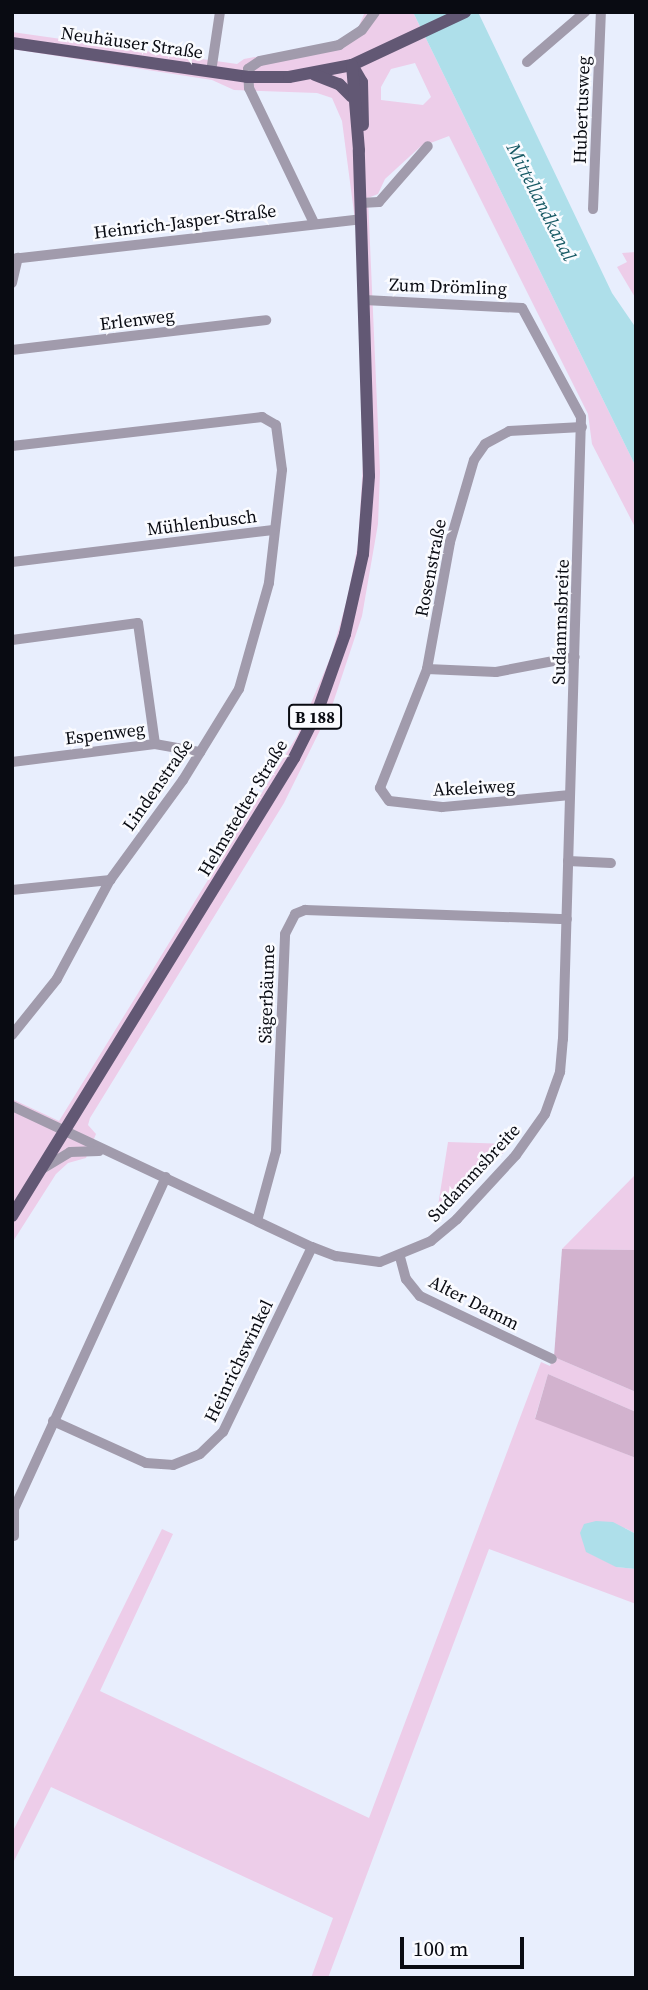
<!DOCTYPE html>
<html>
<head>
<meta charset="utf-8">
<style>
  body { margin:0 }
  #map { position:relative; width:648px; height:1990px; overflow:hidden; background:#e8eefd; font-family:"Source Serif 4",serif }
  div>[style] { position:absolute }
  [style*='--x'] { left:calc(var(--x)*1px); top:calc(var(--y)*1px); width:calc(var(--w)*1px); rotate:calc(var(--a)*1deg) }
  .green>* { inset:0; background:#edcde9 }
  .forest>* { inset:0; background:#d2b2ce }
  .water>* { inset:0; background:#aedfea }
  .minor>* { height:10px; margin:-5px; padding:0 5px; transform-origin:5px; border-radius:5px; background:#a19bac }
  .major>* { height:12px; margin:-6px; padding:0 6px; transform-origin:6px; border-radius:6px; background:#625874 }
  span { translate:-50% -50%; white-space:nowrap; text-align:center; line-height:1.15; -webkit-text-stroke:5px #fafbff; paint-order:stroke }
  .shield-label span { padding:2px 5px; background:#fafbff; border:2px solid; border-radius:5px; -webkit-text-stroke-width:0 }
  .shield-label { font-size:16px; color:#090b12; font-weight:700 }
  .street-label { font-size:18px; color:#090b12 }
  .water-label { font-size:19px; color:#185a65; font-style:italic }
  .frame { position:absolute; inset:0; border:14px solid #090b12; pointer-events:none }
  .scale { position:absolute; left:400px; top:1937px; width:124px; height:32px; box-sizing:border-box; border:4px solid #090b12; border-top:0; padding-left:9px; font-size:21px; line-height:24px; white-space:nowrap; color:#090b12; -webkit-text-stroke:5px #fafbff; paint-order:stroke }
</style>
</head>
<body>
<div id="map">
  <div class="green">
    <i style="clip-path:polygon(evenodd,365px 12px,413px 12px,636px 467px,636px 529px,592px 444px,588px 414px,449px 136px,420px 147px,385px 179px,378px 194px,368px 198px,380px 472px,378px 524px,362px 616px,332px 706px,284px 803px,90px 1118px,88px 1125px,96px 1134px,86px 1158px,68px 1163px,56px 1174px,12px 1243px,12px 1099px,59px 1121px,297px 736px,331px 656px,347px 600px,358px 544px,363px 462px,356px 228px,342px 121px,332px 98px,317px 93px,234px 90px,212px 80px,12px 49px,12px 32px,237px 64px,244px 59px,335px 42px,358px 28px,365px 12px,415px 63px,431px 97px,423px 105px,381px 100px,381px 87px,391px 69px,415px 63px)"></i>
    <i style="clip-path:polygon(636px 252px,636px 299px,617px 267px,627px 262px,622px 253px)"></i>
    <i style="clip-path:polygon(448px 1142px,512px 1144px,435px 1225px)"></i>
    <i style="clip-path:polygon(636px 1174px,636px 1250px,562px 1249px)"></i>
    <i style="clip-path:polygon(554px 1357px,636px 1392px,636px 1412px,548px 1374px,535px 1418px,636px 1458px,636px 1534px,625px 1528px,616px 1567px,636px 1569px,636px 1604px,489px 1549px,328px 1978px,311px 1978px,333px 1918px,51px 1787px,12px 1865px,12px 1833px,162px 1529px,173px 1534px,100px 1691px,369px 1818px,541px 1362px,550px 1366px)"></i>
  </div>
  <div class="forest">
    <i style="clip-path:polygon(562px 1249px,636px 1250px,636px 1392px,554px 1357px)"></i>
    <i style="clip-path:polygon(548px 1374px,636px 1412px,636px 1458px,535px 1419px)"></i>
  </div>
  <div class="water">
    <i style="clip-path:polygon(413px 12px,478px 12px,612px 293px,636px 328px,636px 467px)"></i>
    <i style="clip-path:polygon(596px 1521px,613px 1522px,636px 1534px,636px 1569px,616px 1567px,586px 1552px,580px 1533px,584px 1524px)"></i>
  </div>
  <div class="minor">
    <i style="--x:527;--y:62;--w:77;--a:-40.8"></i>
    <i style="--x:211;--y:72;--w:61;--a:-81.5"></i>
    <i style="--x:361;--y:203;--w:18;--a:-3"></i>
    <i style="--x:379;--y:202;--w:74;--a:-48.8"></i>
    <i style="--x:593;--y:209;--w:197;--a:-87.7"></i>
    <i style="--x:314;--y:223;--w:150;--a:-115.7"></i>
    <i style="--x:249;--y:88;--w:19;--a:-93"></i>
    <i style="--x:248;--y:69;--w:14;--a:-34"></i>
    <i style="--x:260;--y:61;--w:81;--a:-11.4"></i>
    <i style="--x:339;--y:45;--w:27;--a:-33"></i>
    <i style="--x:362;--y:30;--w:22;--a:-54"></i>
    <i style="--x:12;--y:259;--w:351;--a:-6.5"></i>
    <i style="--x:12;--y:283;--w:26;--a:-77"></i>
    <i style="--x:12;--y:350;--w:256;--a:-6.7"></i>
    <i style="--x:12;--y:446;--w:252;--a:-6.6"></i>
    <i style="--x:262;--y:417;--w:16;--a:30"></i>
    <i style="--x:276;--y:425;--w:45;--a:82.4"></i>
    <i style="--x:282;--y:470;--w:114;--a:96.6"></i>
    <i style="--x:269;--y:583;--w:110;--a:105.8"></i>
    <i style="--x:239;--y:689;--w:107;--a:121.6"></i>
    <i style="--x:183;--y:780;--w:124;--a:126.1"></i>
    <i style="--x:110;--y:880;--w:112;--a:118.2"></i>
    <i style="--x:57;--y:979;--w:72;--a:128.8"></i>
    <i style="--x:12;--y:562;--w:263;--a:-7"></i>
    <i style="--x:12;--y:640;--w:127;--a:-7.7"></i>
    <i style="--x:138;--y:623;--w:122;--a:82"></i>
    <i style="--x:427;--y:669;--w:69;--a:2.5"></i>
    <i style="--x:496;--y:672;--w:80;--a:-10.8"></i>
    <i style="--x:12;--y:762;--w:144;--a:-7.2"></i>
    <i style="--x:155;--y:744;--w:46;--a:10.1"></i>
    <i style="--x:570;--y:795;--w:129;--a:174.6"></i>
    <i style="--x:442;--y:807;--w:53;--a:-173.5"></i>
    <i style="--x:389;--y:801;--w:16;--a:-125"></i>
    <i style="--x:380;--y:788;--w:128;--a:-68.4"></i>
    <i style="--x:427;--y:669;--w:129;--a:-79.7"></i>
    <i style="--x:450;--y:542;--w:85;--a:-73.7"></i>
    <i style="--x:474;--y:460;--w:19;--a:-55"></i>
    <i style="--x:485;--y:444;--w:27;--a:-28"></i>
    <i style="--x:509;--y:431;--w:73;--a:-3.1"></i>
    <i style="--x:568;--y:861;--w:43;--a:2.7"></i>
    <i style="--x:12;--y:890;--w:99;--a:-5.8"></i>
    <i style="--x:12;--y:1106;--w:331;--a:25.2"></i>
    <i style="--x:312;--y:1247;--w:26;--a:21"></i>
    <i style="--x:336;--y:1256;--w:44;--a:7.8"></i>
    <i style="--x:380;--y:1262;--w:55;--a:-22.4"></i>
    <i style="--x:431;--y:1241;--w:34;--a:-40"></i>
    <i style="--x:457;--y:1219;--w:87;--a:-47.3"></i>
    <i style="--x:516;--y:1155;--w:50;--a:-54.7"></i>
    <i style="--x:545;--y:1114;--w:45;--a:-70.3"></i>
    <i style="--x:560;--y:1072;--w:33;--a:-85"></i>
    <i style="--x:563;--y:1039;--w:622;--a:-88.34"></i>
    <i style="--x:581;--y:417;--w:124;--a:-118.4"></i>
    <i style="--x:522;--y:308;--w:158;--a:-177.1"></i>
    <i style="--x:42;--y:1169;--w:33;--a:-31"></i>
    <i style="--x:70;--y:1152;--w:29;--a:-2"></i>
    <i style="--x:257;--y:1221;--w:73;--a:-74.8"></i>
    <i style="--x:276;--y:1151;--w:217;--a:-87.6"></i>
    <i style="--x:285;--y:934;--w:22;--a:-63"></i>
    <i style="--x:295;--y:914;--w:11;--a:-22"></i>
    <i style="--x:305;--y:910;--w:262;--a:2"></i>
    <i style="--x:400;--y:1257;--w:23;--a:75"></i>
    <i style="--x:406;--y:1279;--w:22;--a:51"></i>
    <i style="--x:420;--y:1296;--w:146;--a:25.5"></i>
    <i style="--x:53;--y:1421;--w:102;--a:24.3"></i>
    <i style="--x:146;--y:1463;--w:27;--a:4"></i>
    <i style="--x:173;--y:1465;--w:29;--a:-22"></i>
    <i style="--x:200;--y:1454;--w:32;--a:-44"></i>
    <i style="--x:223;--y:1432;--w:205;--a:-64.3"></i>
    <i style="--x:14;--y:1536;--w:27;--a:-90"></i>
    <i style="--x:14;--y:1509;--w:365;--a:-65.4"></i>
  </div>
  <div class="major">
    <i style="--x:12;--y:43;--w:237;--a:8.2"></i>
    <i style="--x:247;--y:77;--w:42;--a:0"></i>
    <i style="--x:289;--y:77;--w:64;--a:-10.8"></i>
    <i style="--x:352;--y:65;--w:125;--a:-25.1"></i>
    <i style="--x:352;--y:65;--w:20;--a:60"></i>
    <i style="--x:362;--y:82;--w:43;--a:88.7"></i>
    <i style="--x:315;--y:75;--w:26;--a:21"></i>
    <i style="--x:339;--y:84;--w:18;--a:45"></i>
    <i style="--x:12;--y:1216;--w:538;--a:-58.38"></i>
    <i style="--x:294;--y:758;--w:54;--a:-63.4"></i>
    <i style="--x:318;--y:710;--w:81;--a:-70.4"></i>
    <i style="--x:345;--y:634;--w:82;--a:-77.3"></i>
    <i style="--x:363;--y:554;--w:78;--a:-85.6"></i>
    <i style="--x:369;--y:476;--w:326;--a:-91.8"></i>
    <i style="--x:359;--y:150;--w:85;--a:-94.7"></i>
  </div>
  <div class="shield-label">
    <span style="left:315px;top:717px">B 188</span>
  </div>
  <div class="street-label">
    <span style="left:132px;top:43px;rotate:8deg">Neuhäuser Straße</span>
    <span style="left:582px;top:110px;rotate:-88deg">Hubertusweg</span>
    <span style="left:185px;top:222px;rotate:-7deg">Heinrich-Jasper-Straße</span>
    <span style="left:448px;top:287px;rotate:2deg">Zum Drömling</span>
    <span style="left:137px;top:320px;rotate:-7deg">Erlenweg</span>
    <span style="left:202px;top:523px;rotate:-7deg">Mühlenbusch</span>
    <span style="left:431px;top:568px;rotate:-79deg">Rosenstraße</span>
    <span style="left:561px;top:622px;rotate:-88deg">Sudammsbreite</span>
    <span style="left:105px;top:734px;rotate:-7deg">Espenweg</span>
    <span style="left:158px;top:785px;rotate:-55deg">Lindenstraße</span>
    <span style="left:474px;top:788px;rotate:-3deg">Akeleiweg</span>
    <span style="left:243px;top:808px;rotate:-59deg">Helmstedter Straße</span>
    <span style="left:267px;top:994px;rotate:-88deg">Sägerbäume</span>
    <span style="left:474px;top:1173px;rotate:-47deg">Sudammsbreite</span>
    <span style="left:474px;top:1303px;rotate:27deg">Alter Damm</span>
    <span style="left:239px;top:1361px;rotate:-64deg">Heinrichswinkel</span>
  </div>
  <div class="water-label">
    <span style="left:541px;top:202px;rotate:63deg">Mittellandkanal</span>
  </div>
  <div class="frame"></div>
  <div class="scale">100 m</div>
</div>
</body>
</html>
